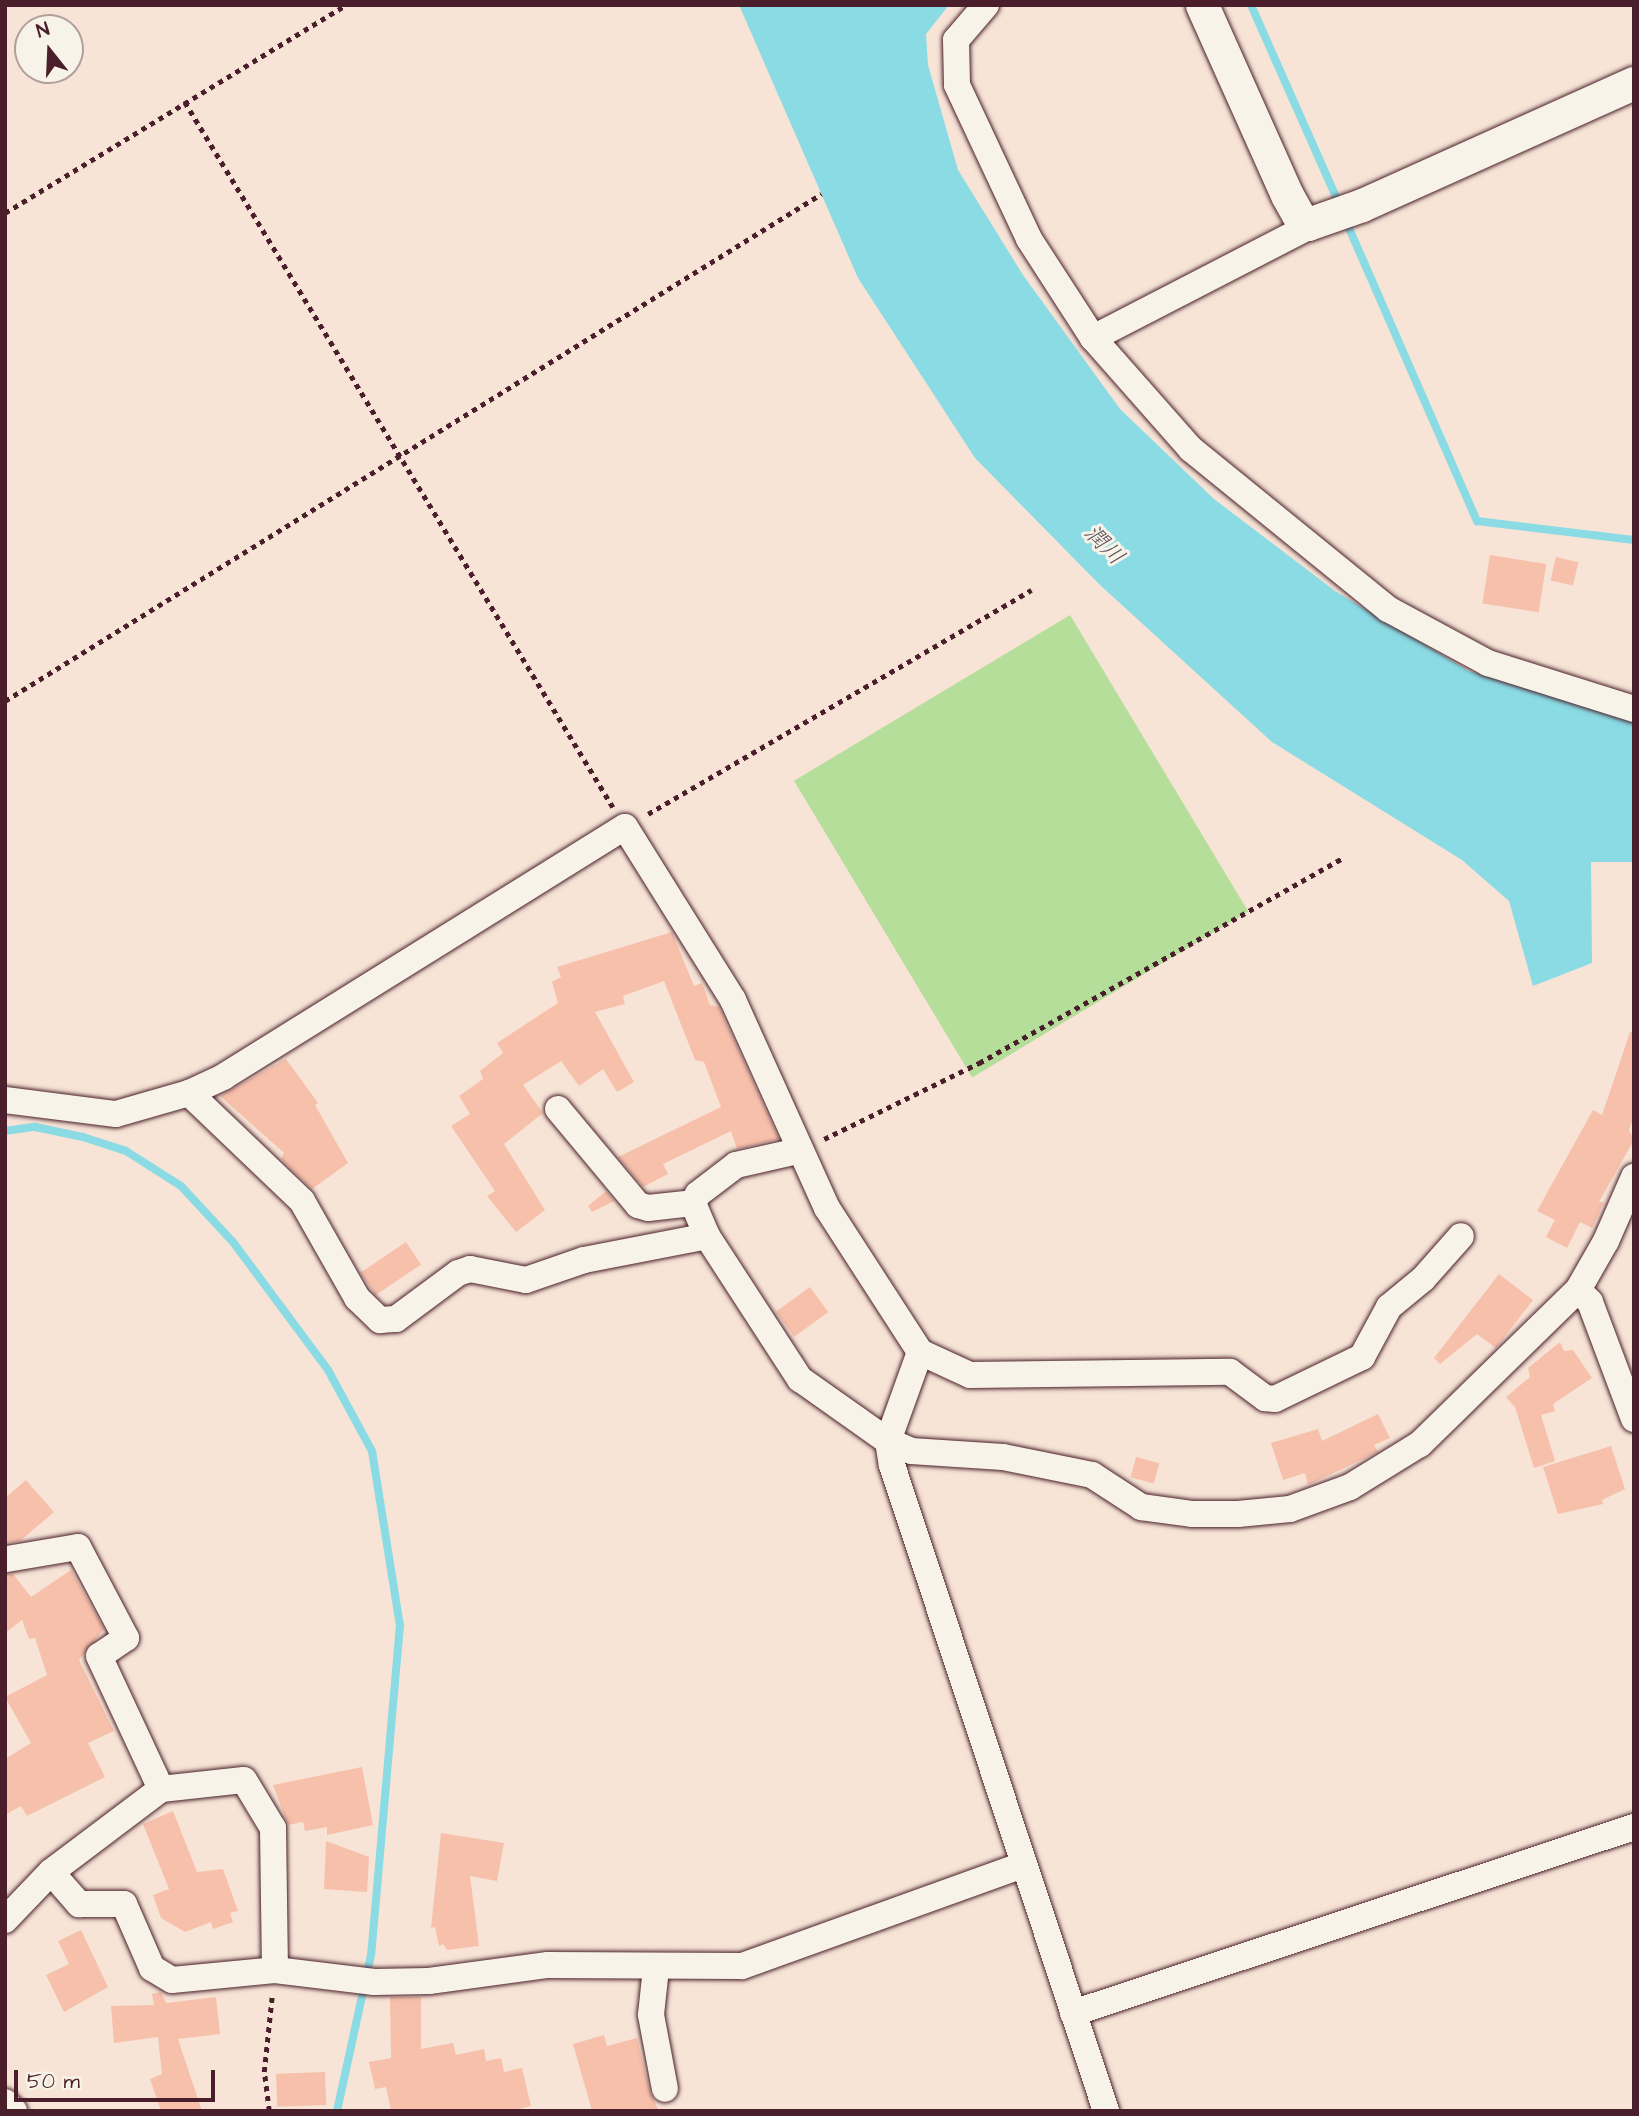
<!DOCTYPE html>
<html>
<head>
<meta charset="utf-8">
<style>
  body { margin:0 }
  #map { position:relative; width:1639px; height:2116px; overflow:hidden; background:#f7e4d6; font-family:"Architects Daughter","Klee One",sans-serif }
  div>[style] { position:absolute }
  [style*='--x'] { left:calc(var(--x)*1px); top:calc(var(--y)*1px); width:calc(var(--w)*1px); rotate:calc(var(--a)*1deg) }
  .green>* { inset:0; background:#b4de9a; transform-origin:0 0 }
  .water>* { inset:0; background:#8adbe4 }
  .stream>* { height:8px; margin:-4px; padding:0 4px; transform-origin:4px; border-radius:4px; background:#8adbe4 }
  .building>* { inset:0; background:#f7c0ab; transform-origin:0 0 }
  .path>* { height:4.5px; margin-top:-2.25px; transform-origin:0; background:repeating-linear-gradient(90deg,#4a1f2b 0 5px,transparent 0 10px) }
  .roads { filter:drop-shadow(0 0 2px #4a1f2b) drop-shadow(0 0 2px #4a1f2b) }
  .minor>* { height:26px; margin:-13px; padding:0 13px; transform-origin:13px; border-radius:13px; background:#f7f3e8 }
  .tertiary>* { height:33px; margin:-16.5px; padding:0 16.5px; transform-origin:16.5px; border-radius:16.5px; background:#f7f3e8 }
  span { translate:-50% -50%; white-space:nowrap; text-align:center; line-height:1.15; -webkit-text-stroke:6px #f7f3e8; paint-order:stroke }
  .water-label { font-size:23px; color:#5a4e59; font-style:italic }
  .frame { position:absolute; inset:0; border:7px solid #4a1f2b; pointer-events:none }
  .north { position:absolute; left:14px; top:14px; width:70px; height:70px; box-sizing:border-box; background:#f7f3e8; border:2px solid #b29e9c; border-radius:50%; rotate:342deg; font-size:19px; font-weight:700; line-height:28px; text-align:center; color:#4a1f2b }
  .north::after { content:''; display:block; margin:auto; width:24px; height:32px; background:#4a1f2b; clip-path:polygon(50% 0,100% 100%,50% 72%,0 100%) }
  .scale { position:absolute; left:14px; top:2070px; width:201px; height:32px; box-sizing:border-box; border:4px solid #4a1f2b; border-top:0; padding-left:9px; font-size:21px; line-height:24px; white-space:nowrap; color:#4a1f2b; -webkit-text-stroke:5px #f7f3e8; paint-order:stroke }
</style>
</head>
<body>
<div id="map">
  <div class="green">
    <i style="left:1070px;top:615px;width:346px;height:322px;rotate:59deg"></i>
  </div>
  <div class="water">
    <i style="clip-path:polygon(739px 5px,949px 5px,926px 34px,928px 65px,958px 170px,1023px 275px,1120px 409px,1214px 499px,1335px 591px,1469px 671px,1634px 719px,1634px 862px,1591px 862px,1592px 963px,1533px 986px,1509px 901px,1462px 860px,1272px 742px,1100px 585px,975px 458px,858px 278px)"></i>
  </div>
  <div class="stream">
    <i style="--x:1251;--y:5;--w:218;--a:66.1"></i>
    <i style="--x:1345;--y:219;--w:330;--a:66.4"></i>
    <i style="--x:1477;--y:521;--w:158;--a:6.9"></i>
    <i style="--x:5;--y:1131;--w:30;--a:-8"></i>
    <i style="--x:35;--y:1127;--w:49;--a:11.8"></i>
    <i style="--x:83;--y:1137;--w:45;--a:18"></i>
    <i style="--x:126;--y:1151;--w:65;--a:32.5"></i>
    <i style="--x:181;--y:1186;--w:76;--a:47.1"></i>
    <i style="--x:233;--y:1242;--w:159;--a:53.4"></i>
    <i style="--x:328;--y:1370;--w:92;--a:61.5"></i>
    <i style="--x:372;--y:1451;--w:176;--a:80.9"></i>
    <i style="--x:400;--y:1625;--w:331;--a:95"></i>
    <i style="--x:371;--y:1955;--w:160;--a:102.3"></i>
  </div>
  <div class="building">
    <i style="left:1490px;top:555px;width:57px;height:49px;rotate:9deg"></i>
    <i style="left:1556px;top:557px;width:23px;height:24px;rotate:13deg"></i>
    <i style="clip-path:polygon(672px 932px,694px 986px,702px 983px,710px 1005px,719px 1007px,779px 1139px,737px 1149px,731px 1131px,663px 1164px,668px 1174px,643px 1187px,618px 1157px,721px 1107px,704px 1062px,695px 1060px,664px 981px,623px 996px,625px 1004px,595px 1012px,634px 1082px,617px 1092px,603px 1069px,579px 1086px,561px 1061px,523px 1085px,543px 1113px,504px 1144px,545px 1210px,516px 1232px,487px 1196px,495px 1191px,451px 1126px,470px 1114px,459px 1096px,483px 1079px,480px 1071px,503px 1053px,497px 1043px,558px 1003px,552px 982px,561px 977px,557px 967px)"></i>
    <i style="clip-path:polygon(1630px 1032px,1634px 1032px,1634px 1116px,1629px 1130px,1634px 1140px,1599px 1202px,1604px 1202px,1592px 1228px,1580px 1222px,1567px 1248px,1546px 1237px,1555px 1220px,1537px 1211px,1593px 1110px,1602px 1115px)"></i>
    <i style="clip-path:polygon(286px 1059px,318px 1103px,315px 1105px,348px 1163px,312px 1189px,281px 1159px,284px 1153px,220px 1096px)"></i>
    <i style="clip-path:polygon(606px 1191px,614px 1201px,592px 1212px,588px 1206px)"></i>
    <i style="left:406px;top:1242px;width:27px;height:55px;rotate:56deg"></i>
    <i style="clip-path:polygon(1499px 1274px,1533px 1300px,1496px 1348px,1477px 1334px,1440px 1364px,1434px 1358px)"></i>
    <i style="left:810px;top:1287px;width:31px;height:42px;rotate:54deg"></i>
    <i style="clip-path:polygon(1560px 1342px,1564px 1351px,1573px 1350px,1592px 1378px,1553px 1404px,1555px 1411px,1541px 1415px,1555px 1461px,1534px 1468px,1515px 1407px,1506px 1397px,1530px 1377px,1528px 1368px)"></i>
    <i style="clip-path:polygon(1378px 1414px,1390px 1438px,1374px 1445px,1378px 1452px,1308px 1485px,1305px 1473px,1283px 1480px,1271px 1443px,1318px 1429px,1322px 1441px)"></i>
    <i style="clip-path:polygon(1611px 1446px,1625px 1489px,1602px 1500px,1603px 1504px,1558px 1514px,1543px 1467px)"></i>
    <i style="left:1136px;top:1457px;width:24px;height:21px;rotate:15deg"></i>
    <i style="clip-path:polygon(26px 1480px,54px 1512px,20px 1541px,5px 1543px,5px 1498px)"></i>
    <i style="clip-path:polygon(71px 1570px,104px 1629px,79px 1660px,114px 1731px,88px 1743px,105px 1777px,27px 1816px,21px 1806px,5px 1815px,5px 1759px,31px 1743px,5px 1697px,47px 1675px,35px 1638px,29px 1639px,22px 1620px,5px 1633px,5px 1574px,13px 1574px,31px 1597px)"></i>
    <i style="clip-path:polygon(362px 1767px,373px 1825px,327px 1835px,327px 1827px,305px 1831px,303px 1822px,288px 1825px,273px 1785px)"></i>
    <i style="clip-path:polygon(173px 1811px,197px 1872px,223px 1869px,238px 1911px,230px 1913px,233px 1922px,213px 1929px,211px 1922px,185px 1932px,161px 1918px,153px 1895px,169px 1889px,143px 1824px)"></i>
    <i style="clip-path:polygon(441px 1833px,504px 1843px,497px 1881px,470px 1876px,479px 1946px,447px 1950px,443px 1944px,439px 1946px,435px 1927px,431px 1928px)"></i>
    <i style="clip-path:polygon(326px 1841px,369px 1857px,367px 1892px,324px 1889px)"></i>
    <i style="clip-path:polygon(81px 1930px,108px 1987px,64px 2012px,46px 1975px,69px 1964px,58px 1941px)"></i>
    <i style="clip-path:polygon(161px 1992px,166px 2003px,216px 1997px,220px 2034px,178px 2039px,202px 2111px,161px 2111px,150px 2079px,162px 2074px,158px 2037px,114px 2043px,111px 2006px,154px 2005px,152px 1994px)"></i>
    <i style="clip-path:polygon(390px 1997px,421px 1997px,421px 2049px,453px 2043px,456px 2055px,484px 2049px,486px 2061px,501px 2058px,504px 2072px,522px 2068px,531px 2106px,510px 2111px,391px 2111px,386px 2087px,375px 2089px,369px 2062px,391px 2058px)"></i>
    <i style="clip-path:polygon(604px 2035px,607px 2046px,637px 2038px,650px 2092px,659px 2111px,592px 2111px,573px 2044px)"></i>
    <i style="left:325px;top:2072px;width:33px;height:49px;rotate:88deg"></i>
  </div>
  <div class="path">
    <i style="--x:185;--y:102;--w:825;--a:58.74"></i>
    <i style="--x:5;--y:213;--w:399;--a:-31.4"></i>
    <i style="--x:5;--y:701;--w:961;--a:-31.85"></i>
    <i style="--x:648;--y:814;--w:444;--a:-30.3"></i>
    <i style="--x:824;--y:1139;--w:173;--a:-26.1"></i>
    <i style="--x:979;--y:1063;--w:419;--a:-29.4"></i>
    <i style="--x:269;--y:2111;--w:39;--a:-97"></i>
    <i style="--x:264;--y:2072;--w:76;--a:-84"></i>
  </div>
  <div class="roads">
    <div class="minor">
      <i style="--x:986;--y:5;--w:46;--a:130.6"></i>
      <i style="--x:956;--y:40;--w:45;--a:88.7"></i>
      <i style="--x:957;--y:85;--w:170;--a:64.9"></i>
      <i style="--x:1029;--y:239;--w:118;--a:57.1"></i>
      <i style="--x:1093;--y:338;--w:258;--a:-27.3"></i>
      <i style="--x:1093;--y:338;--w:148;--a:48.6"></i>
      <i style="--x:1191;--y:449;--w:254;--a:39.1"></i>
      <i style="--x:1388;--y:609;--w:114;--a:28.4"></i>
      <i style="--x:1488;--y:663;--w:153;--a:17.5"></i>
      <i style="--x:189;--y:1093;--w:156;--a:43.7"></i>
      <i style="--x:302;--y:1201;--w:112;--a:60.4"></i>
      <i style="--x:357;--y:1298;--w:32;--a:44"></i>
      <i style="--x:380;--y:1320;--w:16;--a:-4"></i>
      <i style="--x:396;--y:1319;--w:77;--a:-36.6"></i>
      <i style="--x:458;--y:1273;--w:13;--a:-18"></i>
      <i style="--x:470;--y:1269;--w:57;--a:11.1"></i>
      <i style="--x:526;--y:1280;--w:61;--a:-19"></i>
      <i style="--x:584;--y:1260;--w:125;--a:-11"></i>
      <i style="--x:5;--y:1100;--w:112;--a:7.2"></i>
      <i style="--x:116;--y:1114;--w:76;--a:-16"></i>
      <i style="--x:189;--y:1093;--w:38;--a:-25"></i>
      <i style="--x:223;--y:1077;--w:473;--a:-31.9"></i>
      <i style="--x:625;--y:827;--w:204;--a:58"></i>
      <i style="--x:733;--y:1000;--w:228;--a:65.7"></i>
      <i style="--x:827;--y:1208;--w:171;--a:57.1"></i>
      <i style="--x:920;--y:1352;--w:95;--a:109.8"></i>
      <i style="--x:888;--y:1441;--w:24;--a:81"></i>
      <i style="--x:892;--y:1465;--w:681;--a:71.67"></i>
      <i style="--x:558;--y:1109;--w:125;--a:50.2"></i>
      <i style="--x:638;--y:1205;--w:10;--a:17"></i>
      <i style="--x:648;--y:1208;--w:45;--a:-6.3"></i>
      <i style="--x:693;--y:1203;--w:10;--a:-61"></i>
      <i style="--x:698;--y:1194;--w:48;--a:-37.3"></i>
      <i style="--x:736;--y:1165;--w:64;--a:-12.7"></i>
      <i style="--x:693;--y:1203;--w:36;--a:67"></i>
      <i style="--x:707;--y:1236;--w:171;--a:57"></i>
      <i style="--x:800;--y:1379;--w:108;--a:35.2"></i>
      <i style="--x:888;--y:1441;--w:25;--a:23"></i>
      <i style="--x:911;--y:1451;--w:92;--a:3.7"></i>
      <i style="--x:1003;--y:1457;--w:91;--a:11.4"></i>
      <i style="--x:1092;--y:1475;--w:59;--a:33.1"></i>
      <i style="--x:1141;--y:1507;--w:51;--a:7.8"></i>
      <i style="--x:1192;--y:1514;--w:46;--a:0"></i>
      <i style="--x:1238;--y:1514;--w:52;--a:-5.5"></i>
      <i style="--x:1290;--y:1509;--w:64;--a:-20.1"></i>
      <i style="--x:1350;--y:1487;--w:82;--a:-31.6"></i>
      <i style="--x:1420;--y:1444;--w:221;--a:-44.3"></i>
      <i style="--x:1578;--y:1290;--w:56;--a:-60.3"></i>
      <i style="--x:1606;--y:1241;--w:70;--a:-66.4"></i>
      <i style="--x:1578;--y:1290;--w:17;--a:45"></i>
      <i style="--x:1590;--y:1302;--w:125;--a:69.4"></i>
      <i style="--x:920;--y:1352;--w:55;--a:24.7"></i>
      <i style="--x:970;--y:1375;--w:260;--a:-0.7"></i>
      <i style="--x:1230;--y:1372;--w:44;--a:36.6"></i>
      <i style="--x:1265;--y:1398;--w:10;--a:6"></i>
      <i style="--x:1275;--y:1399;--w:97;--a:-25.8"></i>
      <i style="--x:1362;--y:1357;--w:57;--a:-61.6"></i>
      <i style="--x:1389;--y:1307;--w:44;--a:-39.5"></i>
      <i style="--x:1423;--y:1279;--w:57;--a:-48.5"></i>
      <i style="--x:7;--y:1559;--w:72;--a:-9.6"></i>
      <i style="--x:78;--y:1547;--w:103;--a:62.2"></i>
      <i style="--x:126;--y:1638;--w:32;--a:146"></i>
      <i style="--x:99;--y:1656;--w:147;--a:65"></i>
      <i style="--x:51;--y:1872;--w:43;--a:48.8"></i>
      <i style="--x:79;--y:1904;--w:45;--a:0"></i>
      <i style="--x:124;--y:1904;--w:70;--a:66.4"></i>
      <i style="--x:152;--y:1968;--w:23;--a:31"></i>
      <i style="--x:172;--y:1980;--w:103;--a:-5.5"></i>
      <i style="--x:275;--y:1970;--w:100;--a:6.9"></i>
      <i style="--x:374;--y:1982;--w:55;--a:-1"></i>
      <i style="--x:429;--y:1981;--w:120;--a:-7.7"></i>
      <i style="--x:548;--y:1965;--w:194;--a:0.3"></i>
      <i style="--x:742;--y:1966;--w:298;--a:-19.8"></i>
      <i style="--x:5;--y:1920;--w:66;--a:-46.2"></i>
      <i style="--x:51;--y:1872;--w:138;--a:-37"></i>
      <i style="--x:161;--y:1789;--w:83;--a:-6.2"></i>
      <i style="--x:244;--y:1780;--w:56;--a:58.9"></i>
      <i style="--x:273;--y:1828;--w:142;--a:89.2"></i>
      <i style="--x:656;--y:1968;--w:47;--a:96.1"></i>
      <i style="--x:651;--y:2015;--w:75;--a:79.3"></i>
      <i style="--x:1073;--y:2013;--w:591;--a:-18.34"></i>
      <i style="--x:5;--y:2102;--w:13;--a:45"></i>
    </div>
    <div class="tertiary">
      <i style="--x:1202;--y:5;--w:208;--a:65.9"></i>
      <i style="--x:1287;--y:195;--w:29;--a:61"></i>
      <i style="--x:1301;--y:220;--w:8;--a:30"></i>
      <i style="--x:1308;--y:224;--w:57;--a:-19.4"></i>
      <i style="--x:1362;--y:205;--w:298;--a:-24.2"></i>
    </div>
  </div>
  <div class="water-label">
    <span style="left:1104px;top:545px;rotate:45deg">潤川</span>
  </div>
  <div class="frame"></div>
  <div class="north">N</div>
  <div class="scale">50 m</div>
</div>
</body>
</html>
